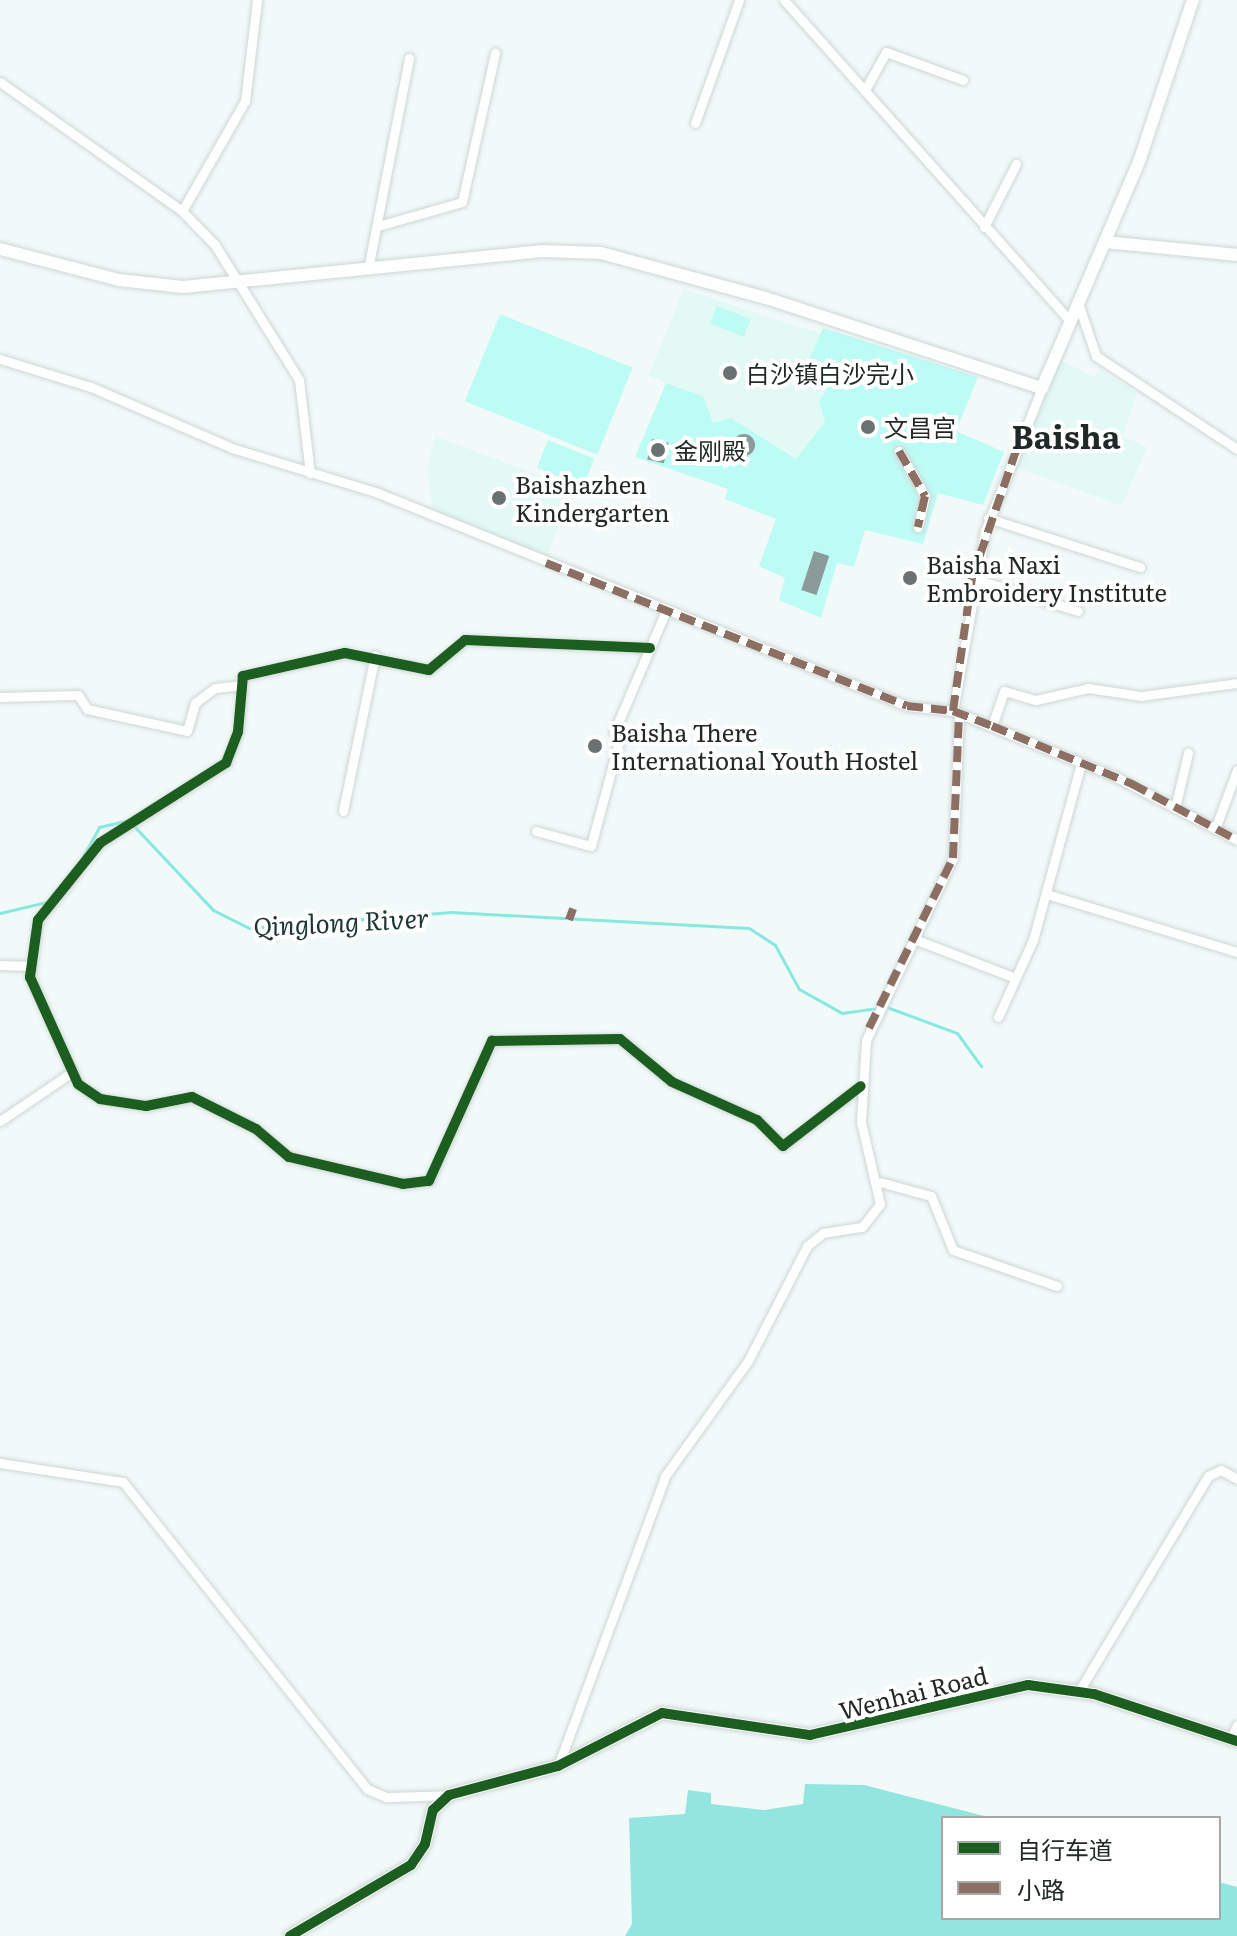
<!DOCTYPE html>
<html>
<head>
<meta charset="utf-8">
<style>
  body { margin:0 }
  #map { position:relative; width:1237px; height:1936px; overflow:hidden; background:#f2faf9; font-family:Literata,"Noto Sans SC",serif }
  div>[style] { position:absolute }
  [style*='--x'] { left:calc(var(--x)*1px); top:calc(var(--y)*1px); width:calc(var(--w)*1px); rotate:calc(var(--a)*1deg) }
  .built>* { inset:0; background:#e2f9f6 }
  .green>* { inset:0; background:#bdfbf5; transform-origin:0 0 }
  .forest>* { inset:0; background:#93e5df }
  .stream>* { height:3px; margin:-1.5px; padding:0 1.5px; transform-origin:1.5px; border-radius:1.5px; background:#86e9e0 }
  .building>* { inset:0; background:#8a9b9a; transform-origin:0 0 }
  .round { border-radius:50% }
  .roads { filter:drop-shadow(0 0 2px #ced6d5) drop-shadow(0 0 2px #ced6d5) }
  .street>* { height:9px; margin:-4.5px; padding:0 4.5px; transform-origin:4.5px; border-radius:4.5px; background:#fdfefe }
  .secondary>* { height:12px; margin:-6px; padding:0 6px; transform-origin:6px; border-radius:6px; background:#fdfefe }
  .quiet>* { height:8px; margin-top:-4px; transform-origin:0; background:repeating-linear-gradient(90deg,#8d6e63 0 16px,transparent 0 24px) }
  .cycleway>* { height:10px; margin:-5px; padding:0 5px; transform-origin:5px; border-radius:5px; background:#1b5e20 }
  .dots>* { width:22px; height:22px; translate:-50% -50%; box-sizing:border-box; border:4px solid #fff; border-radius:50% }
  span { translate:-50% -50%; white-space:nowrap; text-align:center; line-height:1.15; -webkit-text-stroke:8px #fff; paint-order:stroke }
  .poi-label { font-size:24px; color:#202928 }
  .left { translate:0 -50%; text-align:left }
  .street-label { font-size:24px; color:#202928 }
  .water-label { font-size:26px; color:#1e3633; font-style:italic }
  .district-label { font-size:32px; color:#202928; font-weight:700 }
  .legend { position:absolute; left:941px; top:1816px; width:280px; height:104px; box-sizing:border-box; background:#fff; border:2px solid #a6a9a9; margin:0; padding:10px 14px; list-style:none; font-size:24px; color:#202928 }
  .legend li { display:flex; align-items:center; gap:16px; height:40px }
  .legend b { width:40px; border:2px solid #a6a9a9 }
</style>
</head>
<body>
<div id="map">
  <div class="built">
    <i style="clip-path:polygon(684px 289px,821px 334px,805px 370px,832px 382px,825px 422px,796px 460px,731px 418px,713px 423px,703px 396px,648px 376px)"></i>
    <i style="clip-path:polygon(1060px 360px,1095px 377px,1100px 369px,1137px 393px,1123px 436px,1147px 447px,1122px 506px,1015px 467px)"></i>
    <i style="clip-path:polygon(435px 436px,574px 489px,545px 560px,433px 513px,427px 470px)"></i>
  </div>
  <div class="green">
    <i style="left:717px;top:306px;width:36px;height:19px;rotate:21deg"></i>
    <i style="left:500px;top:314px;width:143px;height:94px;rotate:22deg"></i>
    <i style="clip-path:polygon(823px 328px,978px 377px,956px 431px,1004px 452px,983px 505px,938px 493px,923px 544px,865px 530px,854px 567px,837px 563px,821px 618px,779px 600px,785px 578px,759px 566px,776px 519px,725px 499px,728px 489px,635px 457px,666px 383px,703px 396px,713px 423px,731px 418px,796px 459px,825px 422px,819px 402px,831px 382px,805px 370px)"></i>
    <i style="left:548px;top:440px;width:50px;height:30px;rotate:22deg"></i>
  </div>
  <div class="forest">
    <i style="clip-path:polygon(805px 1784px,864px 1785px,992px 1818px,943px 1818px,943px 1918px,1219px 1918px,1219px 1882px,1237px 1887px,1237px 1936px,625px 1936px,632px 1924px,629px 1818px,685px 1814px,688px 1790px,711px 1793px,711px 1804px,764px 1810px,803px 1804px)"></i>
  </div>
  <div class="stream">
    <i style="--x:133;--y:825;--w:117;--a:46.7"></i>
    <i style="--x:213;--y:910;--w:40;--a:26.6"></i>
    <i style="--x:249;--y:928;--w:203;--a:-4.5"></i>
    <i style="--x:451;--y:912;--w:298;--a:3.1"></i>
    <i style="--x:749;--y:928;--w:31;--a:33"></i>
    <i style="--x:775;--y:945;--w:50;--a:61.4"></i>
    <i style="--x:799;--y:989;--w:49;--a:29.2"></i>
    <i style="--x:842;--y:1013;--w:35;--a:-8"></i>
    <i style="--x:81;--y:860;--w:38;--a:-61"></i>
    <i style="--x:99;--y:827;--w:28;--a:-13"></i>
    <i style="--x:0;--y:913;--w:47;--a:-13.4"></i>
    <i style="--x:884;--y:1006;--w:78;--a:20.3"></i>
    <i style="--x:957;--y:1033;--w:41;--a:54"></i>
  </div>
  <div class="building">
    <i class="round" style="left:733px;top:434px;width:22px;height:22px"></i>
    <i style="left:652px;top:439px;width:17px;height:21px;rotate:13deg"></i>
    <i style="left:814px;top:551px;width:16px;height:41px;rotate:18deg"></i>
  </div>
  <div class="roads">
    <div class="street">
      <i style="--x:784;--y:0;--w:429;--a:48.3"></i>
      <i style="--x:0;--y:82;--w:223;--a:35.3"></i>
      <i style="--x:182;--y:211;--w:47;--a:45.9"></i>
      <i style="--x:215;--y:245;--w:159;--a:58.1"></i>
      <i style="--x:299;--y:380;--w:94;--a:83.3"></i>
      <i style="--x:865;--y:90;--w:43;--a:-61.1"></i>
      <i style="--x:886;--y:52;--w:82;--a:20"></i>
      <i style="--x:695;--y:123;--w:131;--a:-70.3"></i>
      <i style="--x:182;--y:211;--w:127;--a:-60.2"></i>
      <i style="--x:245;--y:101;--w:102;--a:-83.2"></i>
      <i style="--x:378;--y:226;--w:87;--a:-15.9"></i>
      <i style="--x:462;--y:202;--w:153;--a:-77.5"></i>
      <i style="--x:984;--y:227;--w:71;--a:-63.1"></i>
      <i style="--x:368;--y:269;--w:215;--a:-79"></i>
      <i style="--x:1078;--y:303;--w:56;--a:71.2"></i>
      <i style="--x:1096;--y:356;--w:169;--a:33.4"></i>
      <i style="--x:0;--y:359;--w:95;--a:17.1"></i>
      <i style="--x:91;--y:387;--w:154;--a:23.4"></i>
      <i style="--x:232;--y:448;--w:153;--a:17.1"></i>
      <i style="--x:378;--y:493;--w:570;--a:21.93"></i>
      <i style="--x:907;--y:706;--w:46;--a:6.2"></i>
      <i style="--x:953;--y:711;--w:176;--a:22"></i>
      <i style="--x:1116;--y:777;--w:136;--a:27.5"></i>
      <i style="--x:899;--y:451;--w:52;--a:60"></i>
      <i style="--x:925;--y:496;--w:32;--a:103"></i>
      <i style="--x:988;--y:518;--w:160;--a:17.9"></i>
      <i style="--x:972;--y:578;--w:111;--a:17.3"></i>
      <i style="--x:650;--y:648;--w:185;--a:-177.5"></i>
      <i style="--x:465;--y:640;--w:47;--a:140.2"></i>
      <i style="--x:429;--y:670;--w:86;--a:-168.6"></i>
      <i style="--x:345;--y:653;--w:105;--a:167.3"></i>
      <i style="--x:243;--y:676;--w:56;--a:95.1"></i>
      <i style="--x:238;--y:732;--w:33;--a:111"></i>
      <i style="--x:226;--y:763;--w:149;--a:147.6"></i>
      <i style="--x:100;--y:843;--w:99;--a:128.8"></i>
      <i style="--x:38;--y:920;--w:58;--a:98"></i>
      <i style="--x:30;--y:977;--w:117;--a:65.8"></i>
      <i style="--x:78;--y:1084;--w:27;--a:34"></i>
      <i style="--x:100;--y:1099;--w:47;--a:8.7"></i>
      <i style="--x:146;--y:1106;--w:47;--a:-11.1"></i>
      <i style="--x:192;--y:1097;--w:72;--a:26.6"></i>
      <i style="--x:256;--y:1129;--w:43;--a:40.3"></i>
      <i style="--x:289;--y:1157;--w:117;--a:13.3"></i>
      <i style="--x:403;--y:1184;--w:26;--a:-7"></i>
      <i style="--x:429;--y:1181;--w:154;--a:-65.8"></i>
      <i style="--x:492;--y:1041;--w:128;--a:-0.9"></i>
      <i style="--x:620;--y:1039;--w:67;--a:39.6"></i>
      <i style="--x:672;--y:1082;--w:93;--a:24.1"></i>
      <i style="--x:757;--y:1120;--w:37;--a:45"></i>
      <i style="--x:783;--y:1146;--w:98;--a:-37.6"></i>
      <i style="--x:0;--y:697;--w:78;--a:-1.5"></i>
      <i style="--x:78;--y:695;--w:17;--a:57"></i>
      <i style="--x:87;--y:709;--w:102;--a:12.4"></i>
      <i style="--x:187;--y:731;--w:29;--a:-74"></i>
      <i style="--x:195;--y:703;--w:25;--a:-37"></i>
      <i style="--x:215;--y:688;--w:27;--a:-6"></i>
      <i style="--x:953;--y:711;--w:183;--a:-79.9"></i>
      <i style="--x:985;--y:531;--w:154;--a:-68.3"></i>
      <i style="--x:992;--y:726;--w:37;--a:-71"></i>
      <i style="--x:1004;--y:691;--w:33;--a:16"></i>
      <i style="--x:1036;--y:700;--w:53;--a:-13"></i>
      <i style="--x:1088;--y:688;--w:54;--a:8.6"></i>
      <i style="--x:1141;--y:696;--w:97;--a:-7.7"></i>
      <i style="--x:1175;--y:808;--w:57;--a:-76.7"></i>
      <i style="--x:343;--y:811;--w:159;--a:-78.4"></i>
      <i style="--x:1215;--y:829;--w:63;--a:-69.6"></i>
      <i style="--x:536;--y:831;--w:57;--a:15.3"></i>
      <i style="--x:591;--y:846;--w:116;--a:-75"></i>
      <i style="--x:621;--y:734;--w:7;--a:-164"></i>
      <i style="--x:614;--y:732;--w:129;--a:-66.8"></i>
      <i style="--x:1047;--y:894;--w:199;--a:17"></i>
      <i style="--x:914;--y:939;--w:106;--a:21"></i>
      <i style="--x:0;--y:965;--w:30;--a:2"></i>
      <i style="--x:998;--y:1017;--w:85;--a:-65.6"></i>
      <i style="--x:1033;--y:940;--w:183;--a:-74.8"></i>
      <i style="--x:0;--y:1121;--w:87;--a:-34.2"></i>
      <i style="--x:880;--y:1182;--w:53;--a:15.4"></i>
      <i style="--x:931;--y:1196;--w:58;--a:67.8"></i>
      <i style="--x:953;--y:1250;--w:110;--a:19.1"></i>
      <i style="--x:0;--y:1463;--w:124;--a:8.8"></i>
      <i style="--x:123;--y:1482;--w:392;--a:51.5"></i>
      <i style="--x:367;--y:1789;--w:21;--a:23"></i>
      <i style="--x:386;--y:1797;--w:63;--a:-1.8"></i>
      <i style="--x:1079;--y:1691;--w:251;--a:-59"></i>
      <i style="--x:1208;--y:1476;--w:14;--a:-25"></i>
      <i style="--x:1221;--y:1470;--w:18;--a:29"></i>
      <i style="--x:1231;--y:1739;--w:15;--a:-67"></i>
      <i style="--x:558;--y:1766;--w:309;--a:-69.7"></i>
      <i style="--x:665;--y:1476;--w:142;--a:-54.2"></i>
      <i style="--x:748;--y:1361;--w:129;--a:-62.8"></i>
      <i style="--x:807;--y:1246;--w:21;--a:-39"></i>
      <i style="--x:823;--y:1233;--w:39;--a:-9"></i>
      <i style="--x:862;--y:1227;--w:29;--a:-52"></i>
      <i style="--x:880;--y:1204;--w:84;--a:-103"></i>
      <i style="--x:861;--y:1122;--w:82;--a:-86.5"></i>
      <i style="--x:866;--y:1040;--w:202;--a:-64.5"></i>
      <i style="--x:953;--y:858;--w:145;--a:-87.6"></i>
    </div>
    <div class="secondary">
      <i style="--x:1105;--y:242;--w:133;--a:5.6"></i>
      <i style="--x:0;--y:249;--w:123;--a:14.6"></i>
      <i style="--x:119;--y:280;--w:64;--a:6.2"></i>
      <i style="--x:183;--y:287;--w:362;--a:-5.7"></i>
      <i style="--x:543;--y:251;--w:58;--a:2"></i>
      <i style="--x:601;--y:253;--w:171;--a:15.3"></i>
      <i style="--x:766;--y:298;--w:290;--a:18.1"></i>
      <i style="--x:1042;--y:388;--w:249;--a:-66.8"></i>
      <i style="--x:1140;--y:159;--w:168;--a:-71.6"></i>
      <i style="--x:290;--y:1936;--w:140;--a:-30.4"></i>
      <i style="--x:411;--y:1865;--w:25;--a:-56"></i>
      <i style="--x:425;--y:1844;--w:35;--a:-77"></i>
      <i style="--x:433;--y:1810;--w:22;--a:-43"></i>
      <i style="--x:449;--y:1795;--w:113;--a:-14.9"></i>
      <i style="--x:558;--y:1766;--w:117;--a:-27"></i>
      <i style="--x:662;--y:1713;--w:150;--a:8.5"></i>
      <i style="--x:810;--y:1735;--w:224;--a:-12.9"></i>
      <i style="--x:1028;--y:1685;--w:67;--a:7.8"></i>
      <i style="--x:1094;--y:1694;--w:151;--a:18.2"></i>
    </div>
  </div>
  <div class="quiet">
    <i style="--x:899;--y:451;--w:52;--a:60"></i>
    <i style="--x:925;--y:496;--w:32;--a:103"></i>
    <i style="--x:546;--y:563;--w:388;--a:21.6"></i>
    <i style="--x:907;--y:706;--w:46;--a:6.2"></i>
    <i style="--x:953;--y:711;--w:42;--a:21"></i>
    <i style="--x:992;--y:726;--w:152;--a:22.5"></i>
    <i style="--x:1132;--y:784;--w:119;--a:28.1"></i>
    <i style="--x:953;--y:711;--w:134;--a:-81.9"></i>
    <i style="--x:972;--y:578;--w:159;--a:-70.9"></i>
    <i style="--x:569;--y:920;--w:12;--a:-70"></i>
    <i style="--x:869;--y:1028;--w:190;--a:-63.7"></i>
    <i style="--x:953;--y:858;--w:145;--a:-87.6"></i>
  </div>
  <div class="cycleway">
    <i style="--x:650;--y:648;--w:185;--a:-177.5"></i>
    <i style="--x:465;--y:640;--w:47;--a:140.2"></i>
    <i style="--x:429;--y:670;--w:86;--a:-168.6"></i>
    <i style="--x:345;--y:653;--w:105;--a:167.3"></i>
    <i style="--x:243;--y:676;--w:56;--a:95.1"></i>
    <i style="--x:238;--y:732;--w:33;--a:111"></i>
    <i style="--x:226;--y:763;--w:149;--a:147.6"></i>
    <i style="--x:100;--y:843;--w:99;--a:128.8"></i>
    <i style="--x:38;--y:920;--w:58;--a:98"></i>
    <i style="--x:30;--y:977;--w:117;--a:65.8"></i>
    <i style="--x:78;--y:1084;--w:27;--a:34"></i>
    <i style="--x:100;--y:1099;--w:47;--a:8.7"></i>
    <i style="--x:146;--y:1106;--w:47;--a:-11.1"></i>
    <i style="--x:192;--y:1097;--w:72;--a:26.6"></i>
    <i style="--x:256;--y:1129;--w:43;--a:40.3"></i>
    <i style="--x:289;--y:1157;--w:117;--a:13.3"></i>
    <i style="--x:403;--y:1184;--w:26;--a:-7"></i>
    <i style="--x:429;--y:1181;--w:154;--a:-65.8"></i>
    <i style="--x:492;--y:1041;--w:128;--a:-0.9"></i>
    <i style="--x:620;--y:1039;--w:67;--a:39.6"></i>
    <i style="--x:672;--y:1082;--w:93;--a:24.1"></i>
    <i style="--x:757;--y:1120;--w:37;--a:45"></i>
    <i style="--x:783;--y:1146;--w:98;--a:-37.6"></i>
    <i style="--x:290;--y:1936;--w:140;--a:-30.4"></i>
    <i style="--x:411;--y:1865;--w:25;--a:-56"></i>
    <i style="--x:425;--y:1844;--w:35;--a:-77"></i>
    <i style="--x:433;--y:1810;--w:22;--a:-43"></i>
    <i style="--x:449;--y:1795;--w:113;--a:-14.9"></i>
    <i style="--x:558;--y:1766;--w:117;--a:-27"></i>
    <i style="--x:662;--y:1713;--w:150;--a:8.5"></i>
    <i style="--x:810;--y:1735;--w:224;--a:-12.9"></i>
    <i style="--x:1028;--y:1685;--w:67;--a:7.8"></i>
    <i style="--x:1094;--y:1694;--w:151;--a:18.2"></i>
  </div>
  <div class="dots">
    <i style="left:730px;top:373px;background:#6a7271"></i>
    <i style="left:868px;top:427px;background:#6a7271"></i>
    <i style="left:658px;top:450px;background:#6a7271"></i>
    <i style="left:499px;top:498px;background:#6a7271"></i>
    <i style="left:910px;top:578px;background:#6a7271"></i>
    <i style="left:595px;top:746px;background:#6a7271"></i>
  </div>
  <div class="poi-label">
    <span class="left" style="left:746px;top:373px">白沙镇白沙完小</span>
    <span class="left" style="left:884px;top:427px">文昌宫</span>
    <span class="left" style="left:674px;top:450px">金刚殿</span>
    <span class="left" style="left:515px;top:498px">Baishazhen<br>Kindergarten</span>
    <span class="left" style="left:926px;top:578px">Baisha Naxi<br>Embroidery Institute</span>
    <span class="left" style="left:611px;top:746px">Baisha There<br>International Youth Hostel</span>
  </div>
  <div class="street-label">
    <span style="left:913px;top:1692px;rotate:-14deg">Wenhai Road</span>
  </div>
  <div class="water-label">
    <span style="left:341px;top:921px;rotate:-3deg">Qinglong River</span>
  </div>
  <div class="district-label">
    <span style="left:1066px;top:435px">Baisha</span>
  </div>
  <ul class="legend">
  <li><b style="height:10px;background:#1b5e20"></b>自行车道</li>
  <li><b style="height:10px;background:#8d6e63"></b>小路</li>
  </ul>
</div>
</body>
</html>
